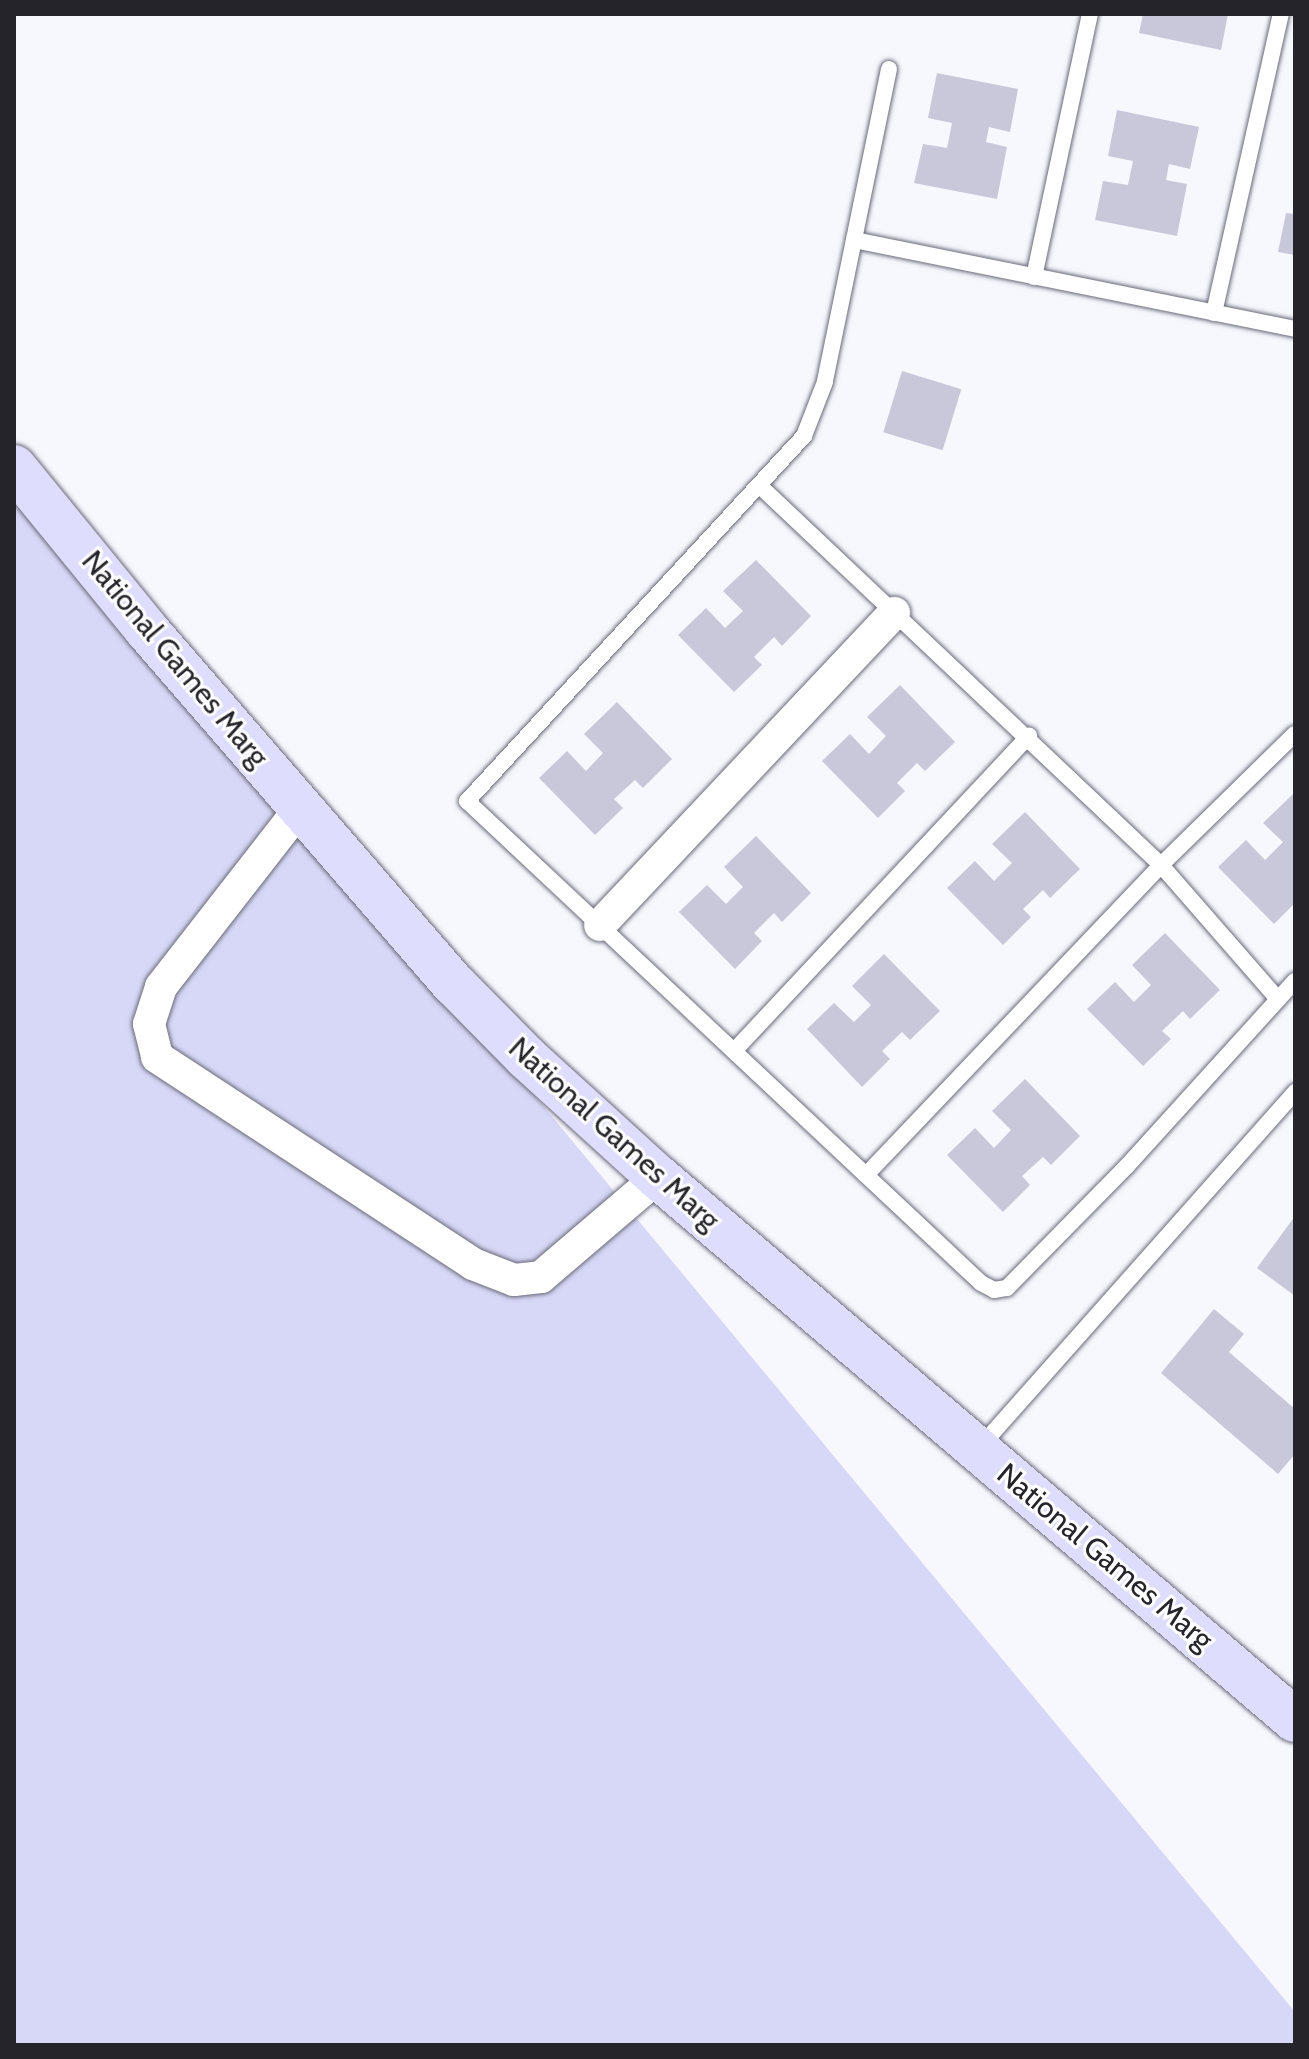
<!DOCTYPE html>
<html>
<head>
<meta charset="utf-8">
<style>
  body { margin:0 }
  #map { position:relative; width:1309px; height:2059px; overflow:hidden; background:#f7f7fe; font-family:Cabin,sans-serif }
  div>[style] { position:absolute }
  [style*='--x'] { left:calc(var(--x)*1px); top:calc(var(--y)*1px); width:calc(var(--w)*1px); rotate:calc(var(--a)*1deg) }
  .green>* { inset:0; background:#d7d7f7 }
  .building>* { inset:0; background:#c8c8da; transform-origin:0 0 }
  .roads { filter:drop-shadow(0 0 2px #696a79) drop-shadow(0 0 2px #696a79) }
  .service>* { height:16px; margin:-8px; padding:0 8px; transform-origin:8px; border-radius:8px; background:#fff }
  .minor>* { height:32px; margin:-16px; padding:0 16px; transform-origin:16px; border-radius:16px; background:#fff }
  .primary>* { height:44px; margin:-22px; padding:0 22px; transform-origin:22px; border-radius:22px; background:#deddfd }
  span { translate:-50% -50%; white-space:nowrap; text-align:center; line-height:1.15; -webkit-text-stroke:6px #fff; paint-order:stroke }
  .street-label { font-size:30px; color:#24242a }
  .frame { position:absolute; inset:0; border:16px solid #24242a; pointer-events:none }
</style>
</head>
<body>
<div id="map">
  <div class="green">
    <i style="clip-path:polygon(14px 468px,1295px 2012px,1295px 2045px,14px 2045px)"></i>
  </div>
  <div class="building">
    <i style="clip-path:polygon(1143px 14px,1228px 14px,1221px 50px,1139px 33px)"></i>
    <i style="clip-path:polygon(937px 73px,1018px 89px,1010px 132px,989px 127px,986px 142px,1007px 147px,997px 199px,914px 183px,923px 144px,947px 148px,952px 123px,928px 118px)"></i>
    <i style="clip-path:polygon(1117px 110px,1199px 127px,1190px 169px,1169px 164px,1166px 180px,1187px 184px,1177px 236px,1095px 220px,1103px 181px,1128px 185px,1133px 161px,1108px 156px)"></i>
    <i style="clip-path:polygon(1286px 213px,1295px 214px,1295px 255px,1278px 252px)"></i>
    <i style="left:902px;top:371px;width:62px;height:64px;rotate:17deg"></i>
    <i style="clip-path:polygon(756px 560px,811px 616px,782px 646px,774px 637px,754px 657px,762px 665px,734px 692px,678px 635px,706px 608px,725px 628px,743px 611px,723px 591px)"></i>
    <i style="clip-path:polygon(900px 685px,955px 742px,925px 771px,917px 763px,897px 783px,905px 791px,878px 818px,822px 761px,850px 734px,869px 754px,886px 736px,867px 717px)"></i>
    <i style="clip-path:polygon(617px 702px,672px 759px,643px 788px,635px 780px,614px 799px,623px 808px,595px 835px,539px 778px,567px 751px,586px 771px,603px 753px,584px 734px)"></i>
    <i style="clip-path:polygon(1295px 792px,1295px 903px,1274px 924px,1218px 867px,1246px 840px,1265px 860px,1283px 842px,1263px 823px)"></i>
    <i style="clip-path:polygon(1025px 812px,1080px 869px,1050px 898px,1043px 890px,1023px 909px,1031px 917px,1003px 945px,947px 888px,975px 861px,994px 881px,1012px 863px,992px 844px)"></i>
    <i style="clip-path:polygon(756px 836px,811px 893px,782px 922px,774px 913px,754px 933px,762px 941px,735px 969px,679px 912px,707px 885px,726px 904px,743px 887px,724px 867px)"></i>
    <i style="clip-path:polygon(1165px 933px,1220px 990px,1190px 1019px,1183px 1011px,1162px 1031px,1171px 1039px,1143px 1066px,1087px 1009px,1115px 982px,1134px 1002px,1151px 985px,1132px 965px)"></i>
    <i style="clip-path:polygon(884px 954px,940px 1011px,910px 1040px,902px 1032px,882px 1051px,890px 1059px,862px 1087px,807px 1029px,834px 1003px,854px 1022px,871px 1005px,852px 986px)"></i>
    <i style="clip-path:polygon(1025px 1079px,1080px 1136px,1051px 1165px,1043px 1157px,1022px 1176px,1030px 1185px,1003px 1212px,947px 1155px,975px 1128px,994px 1148px,1011px 1130px,992px 1111px)"></i>
    <i style="clip-path:polygon(1295px 1216px,1295px 1296px,1257px 1268px)"></i>
    <i style="clip-path:polygon(1214px 1309px,1244px 1334px,1229px 1352px,1295px 1409px,1295px 1454px,1278px 1474px,1161px 1373px)"></i>
  </div>
  <div class="roads">
    <div class="service">
      <i style="--x:889;--y:69;--w:319;--a:101.6"></i>
      <i style="--x:825;--y:382;--w:58;--a:111.3"></i>
      <i style="--x:804;--y:436;--w:497;--a:132.7"></i>
      <i style="--x:467;--y:801;--w:705;--a:43.16"></i>
      <i style="--x:981;--y:1283;--w:15;--a:28"></i>
      <i style="--x:994;--y:1290;--w:13;--a:-9"></i>
      <i style="--x:1007;--y:1288;--w:171;--a:-45.5"></i>
      <i style="--x:1127;--y:1166;--w:250;--a:-47.8"></i>
      <i style="--x:854;--y:240;--w:450;--a:11.4"></i>
      <i style="--x:1034;--y:277;--w:269;--a:-78"></i>
      <i style="--x:1214;--y:313;--w:306;--a:-77.4"></i>
      <i style="--x:761;--y:487;--w:550;--a:43.38"></i>
      <i style="--x:1161;--y:865;--w:178;--a:48.9"></i>
      <i style="--x:734;--y:1051;--w:432;--a:-46.9"></i>
      <i style="--x:866;--y:1175;--w:428;--a:-46.4"></i>
      <i style="--x:1161;--y:865;--w:187;--a:-44.4"></i>
      <i style="--x:980;--y:1447;--w:475;--a:-48.4"></i>
    </div>
    <div class="minor">
      <i style="--x:301;--y:807;--w:228;--a:127.9"></i>
      <i style="--x:161;--y:987;--w:39;--a:108"></i>
      <i style="--x:149;--y:1024;--w:34;--a:76"></i>
      <i style="--x:157;--y:1057;--w:378;--a:33.2"></i>
      <i style="--x:473;--y:1264;--w:44;--a:21.3"></i>
      <i style="--x:514;--y:1280;--w:27;--a:-6"></i>
      <i style="--x:541;--y:1277;--w:154;--a:-40.5"></i>
      <i style="--x:600;--y:925;--w:429;--a:-46.7"></i>
    </div>
    <div class="primary">
      <i style="--x:14;--y:467;--w:209;--a:50.8"></i>
      <i style="--x:146;--y:629;--w:470;--a:49.1"></i>
      <i style="--x:454;--y:984;--w:104;--a:45.4"></i>
      <i style="--x:527;--y:1058;--w:177;--a:42.3"></i>
      <i style="--x:658;--y:1177;--w:837;--a:40.45"></i>
    </div>
  </div>
  <div class="street-label">
    <span style="left:175px;top:659px;rotate:50deg">National Games Marg</span>
    <span style="left:614px;top:1134px;rotate:42deg">National Games Marg</span>
    <span style="left:1105px;top:1557px;rotate:40deg">National Games Marg</span>
  </div>
  <div class="frame"></div>
</div>
</body>
</html>
